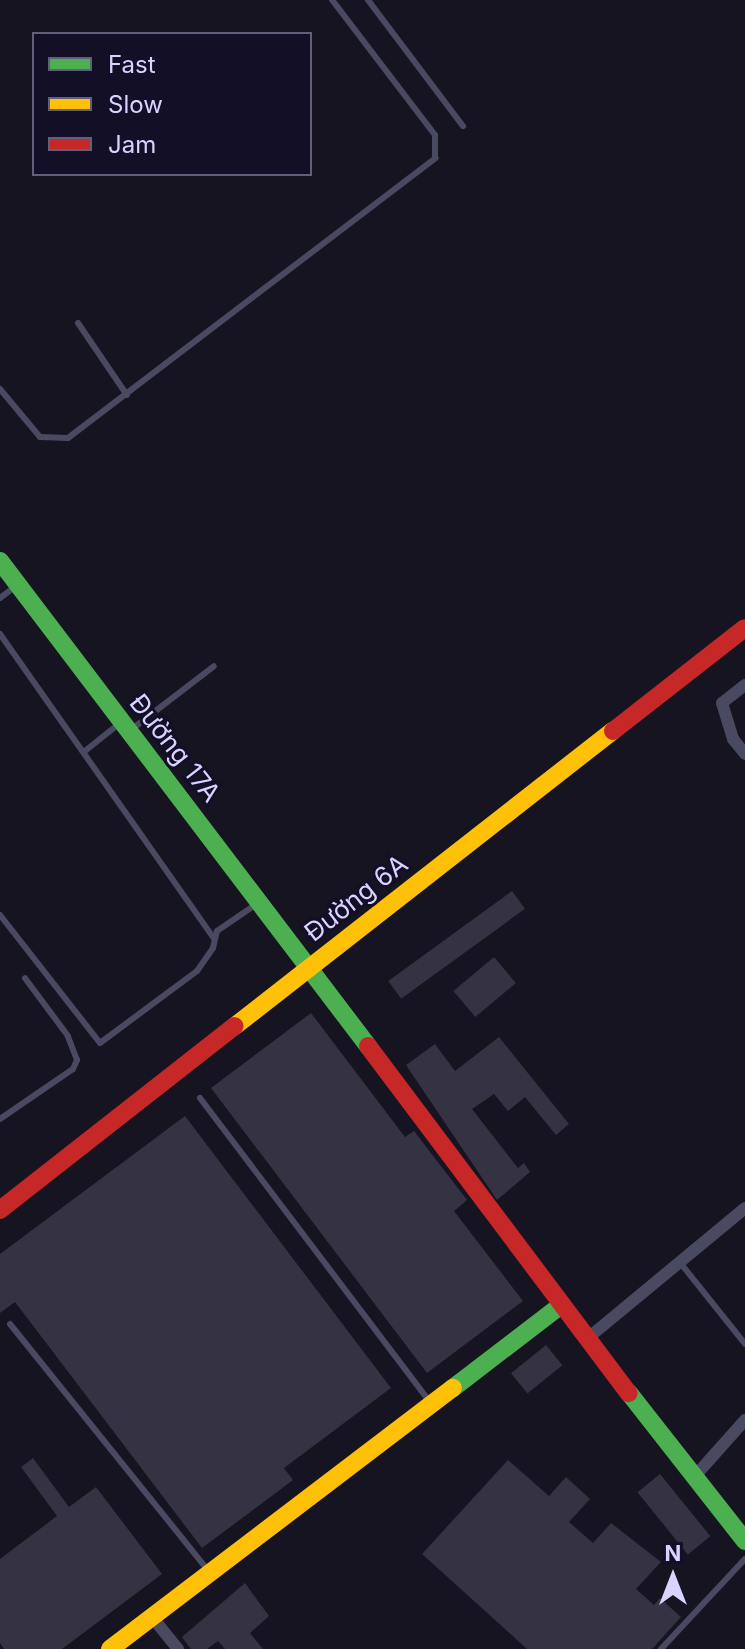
<!DOCTYPE html>
<html>
<head>
<meta charset="utf-8">
<style>
  body { margin:0 }
  #map { position:relative; width:745px; height:1649px; overflow:hidden; background:#161421; font-family:Inter,sans-serif }
  div>[style] { position:absolute }
  [style*='--x'] { left:calc(var(--x)*1px); top:calc(var(--y)*1px); width:calc(var(--w)*1px); rotate:calc(var(--a)*1deg) }
  .building>* { inset:0; background:#343243; transform-origin:0 0 }
  .lane>* { height:6px; margin:-3px; padding:0 3px; transform-origin:3px; border-radius:3px; background:#4a4962 }
  .street>* { height:12px; margin:-6px; padding:0 6px; transform-origin:6px; border-radius:6px; background:#4a4962 }
  .fast>* { height:18px; margin:-9px; padding:0 9px; transform-origin:9px; border-radius:9px; background:#4caf50 }
  .slow>* { height:18px; margin:-9px; padding:0 9px; transform-origin:9px; border-radius:9px; background:#ffc107 }
  .jam>* { height:18px; margin:-9px; padding:0 9px; transform-origin:9px; border-radius:9px; background:#c62828 }
  span { translate:-50% -50%; white-space:nowrap; text-align:center; line-height:1.15; -webkit-text-stroke:6px #130f26; paint-order:stroke }
  .street-label { font-size:26px; color:#d9d4ff }
  .legend { position:absolute; left:32px; top:32px; width:280px; height:144px; box-sizing:border-box; background:#130f26; border:2px solid #625e7d; margin:0; padding:10px 14px; list-style:none; font-size:24px; color:#d9d4ff }
  .legend li { display:flex; align-items:center; gap:16px; height:40px }
  .legend b { width:40px; border:2px solid #625e7d }
  .north { position:absolute; left:633px; top:1537px; width:80px; height:80px; -webkit-text-stroke:6px #130f26; paint-order:stroke; rotate:0deg; font-size:22px; font-weight:700; line-height:32px; text-align:center; color:#d9d4ff }
  .north::after { content:''; display:block; margin:auto; width:28px; height:36px; background:#d9d4ff; clip-path:polygon(50% 0,100% 100%,50% 72%,0 100%) }
</style>
</head>
<body>
<div id="map">
  <div class="building">
    <i style="left:512px;top:891px;width:22px;height:153px;rotate:54deg"></i>
    <i style="left:494px;top:957px;width:34px;height:53px;rotate:50deg"></i>
    <i style="clip-path:polygon(311px 1013px,405px 1137px,414px 1131px,467px 1200px,454px 1211px,523px 1301px,427px 1373px,211px 1088px)"></i>
    <i style="clip-path:polygon(499px 1037px,569px 1124px,556px 1135px,525px 1097px,508px 1111px,494px 1094px,472px 1109px,518px 1168px,524px 1163px,530px 1172px,497px 1200px,406px 1065px,435px 1044px,455px 1071px)"></i>
    <i style="clip-path:polygon(185px 1116px,391px 1388px,284px 1468px,293px 1480px,202px 1548px,15px 1302px,0 1313px,0 1254px)"></i>
    <i style="left:546px;top:1345px;width:26px;height:45px;rotate:51deg"></i>
    <i style="clip-path:polygon(33px 1458px,69px 1507px,96px 1487px,162px 1574px,62px 1649px,4px 1649px,0 1643px,0 1559px,57px 1516px,21px 1467px)"></i>
    <i style="clip-path:polygon(508px 1460px,549px 1496px,566px 1477px,590px 1499px,569px 1522px,593px 1543px,611px 1523px,661px 1562px,636px 1589px,654px 1605px,660px 1598px,681px 1617px,652px 1649px,527px 1649px,422px 1554px)"></i>
    <i style="left:660px;top:1474px;width:80px;height:29px;rotate:51deg"></i>
    <i style="clip-path:polygon(245px 1583px,269px 1616px,250px 1633px,263px 1649px,225px 1649px,218px 1641px,207px 1649px,191px 1649px,182px 1637px)"></i>
  </div>
  <div class="lane">
    <i style="--x:368;--y:0;--w:158;--a:53"></i>
    <i style="--x:78;--y:323;--w:87;--a:55.8"></i>
    <i style="--x:0;--y:389;--w:62;--a:50.2"></i>
    <i style="--x:40;--y:437;--w:28;--a:2"></i>
    <i style="--x:68;--y:438;--w:462;--a:-37.3"></i>
    <i style="--x:435;--y:158;--w:23;--a:-90"></i>
    <i style="--x:435;--y:135;--w:170;--a:-127.3"></i>
    <i style="--x:0;--y:598;--w:20;--a:-37"></i>
    <i style="--x:0;--y:634;--w:372;--a:54.9"></i>
    <i style="--x:132;--y:729;--w:103;--a:-37.5"></i>
    <i style="--x:85;--y:751;--w:45;--a:-38.7"></i>
    <i style="--x:0;--y:915;--w:162;--a:52"></i>
    <i style="--x:100;--y:1043;--w:121;--a:-36.6"></i>
    <i style="--x:197;--y:971;--w:28;--a:-55"></i>
    <i style="--x:213;--y:948;--w:17;--a:-77"></i>
    <i style="--x:217;--y:931;--w:50;--a:-34.3"></i>
    <i style="--x:200;--y:1098;--w:380;--a:52.9"></i>
    <i style="--x:0;--y:1119;--w:88;--a:-34.4"></i>
    <i style="--x:73;--y:1069;--w:10;--a:-66"></i>
    <i style="--x:77;--y:1060;--w:26;--a:-111"></i>
    <i style="--x:68;--y:1036;--w:72;--a:-126.6"></i>
    <i style="--x:682;--y:1265;--w:101;--a:51.4"></i>
    <i style="--x:10;--y:1324;--w:316;--a:51.2"></i>
    <i style="--x:661;--y:1649;--w:123;--a:-47"></i>
  </div>
  <div class="street">
    <i style="--x:745;--y:685;--w:29;--a:142"></i>
    <i style="--x:722;--y:703;--w:38;--a:73"></i>
    <i style="--x:733;--y:739;--w:19;--a:51"></i>
    <i style="--x:588;--y:1338;--w:204;--a:-39.6"></i>
    <i style="--x:696;--y:1475;--w:74;--a:-48.3"></i>
    <i style="--x:152;--y:1617;--w:41;--a:50.9"></i>
  </div>
  <div class="fast">
    <i style="--x:0;--y:561;--w:609;--a:52.81"></i>
    <i style="--x:453;--y:1388;--w:135;--a:-37.5"></i>
    <i style="--x:629;--y:1393;--w:188;--a:51.9"></i>
  </div>
  <div class="slow">
    <i style="--x:235;--y:1026;--w:479;--a:-38"></i>
    <i style="--x:110;--y:1649;--w:431;--a:-37.3"></i>
  </div>
  <div class="jam">
    <i style="--x:613;--y:731;--w:167;--a:-38"></i>
    <i style="--x:368;--y:1046;--w:434;--a:53.1"></i>
    <i style="--x:0;--y:1210;--w:298;--a:-38.1"></i>
  </div>
  <div class="street-label">
    <span style="left:175px;top:748px;rotate:52deg">Đường 17A</span>
    <span style="left:356px;top:898px;rotate:-38deg">Đường 6A</span>
  </div>
  <ul class="legend">
  <li><b style="height:10px;background:#4caf50"></b>Fast</li>
  <li><b style="height:10px;background:#ffc107"></b>Slow</li>
  <li><b style="height:10px;background:#c62828"></b>Jam</li>
  </ul>
  <div class="north">N</div>
</div>
</body>
</html>
